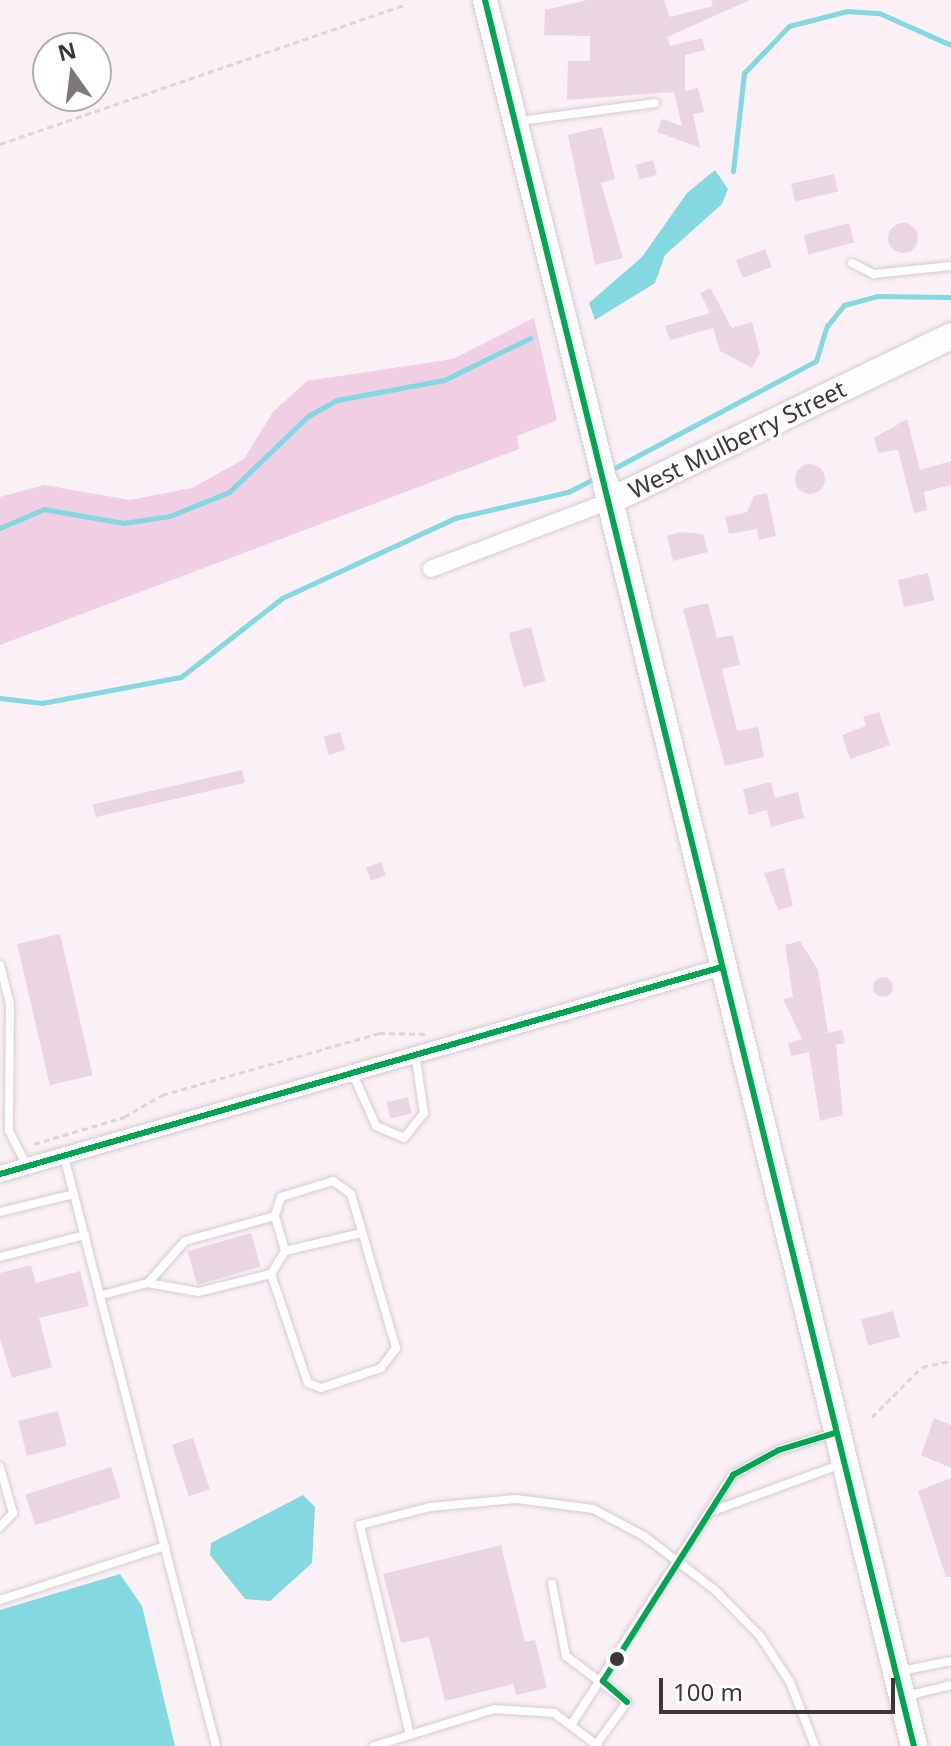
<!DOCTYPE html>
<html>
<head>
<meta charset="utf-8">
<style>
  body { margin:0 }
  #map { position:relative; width:951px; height:1746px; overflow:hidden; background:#faf0f6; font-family:"Noto Sans",sans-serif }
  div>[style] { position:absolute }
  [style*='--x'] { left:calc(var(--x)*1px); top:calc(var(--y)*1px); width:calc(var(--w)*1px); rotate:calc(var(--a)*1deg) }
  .green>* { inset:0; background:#f0cee4 }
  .water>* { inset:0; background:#84d8e0 }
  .stream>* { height:5px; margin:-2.5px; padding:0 2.5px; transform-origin:2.5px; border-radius:2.5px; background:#84d8e0 }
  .building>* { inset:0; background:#ead6e3; transform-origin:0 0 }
  .round { border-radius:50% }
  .path>* { height:3px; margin-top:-1.5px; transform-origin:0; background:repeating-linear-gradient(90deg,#dbd7d9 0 6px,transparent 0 10px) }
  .roads { filter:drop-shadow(0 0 2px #d5ccd1) drop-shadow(0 0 2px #d5ccd1) }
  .service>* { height:8px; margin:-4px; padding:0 4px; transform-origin:4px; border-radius:4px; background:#fefdfe }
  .minor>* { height:16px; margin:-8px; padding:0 8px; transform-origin:8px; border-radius:8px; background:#fefdfe }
  .secondary>* { height:24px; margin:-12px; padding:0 12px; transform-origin:12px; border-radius:12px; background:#fefdfe }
  .primary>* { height:26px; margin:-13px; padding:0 13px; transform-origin:13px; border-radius:13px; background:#fefdfe }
  .bus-1>* { height:6px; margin:-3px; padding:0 3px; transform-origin:3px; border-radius:3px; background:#00a651 }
  .dots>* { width:22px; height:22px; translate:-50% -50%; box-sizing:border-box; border:4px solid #fff; border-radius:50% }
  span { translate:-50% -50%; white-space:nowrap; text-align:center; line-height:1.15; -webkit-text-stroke:7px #fff; paint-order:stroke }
  .street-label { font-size:24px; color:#3f363c }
  .north { position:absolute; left:32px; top:32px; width:80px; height:80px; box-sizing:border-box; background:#fff; border:2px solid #b2afb1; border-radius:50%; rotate:346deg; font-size:22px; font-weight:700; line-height:32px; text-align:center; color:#3f363c }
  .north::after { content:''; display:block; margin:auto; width:28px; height:36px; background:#80777d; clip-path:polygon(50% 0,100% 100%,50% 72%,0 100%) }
  .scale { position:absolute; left:659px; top:1678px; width:236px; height:36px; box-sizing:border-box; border:4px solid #3f363c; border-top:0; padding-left:10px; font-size:24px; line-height:28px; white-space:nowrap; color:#3f363c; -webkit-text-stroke:6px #fff; paint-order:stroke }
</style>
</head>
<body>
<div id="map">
  <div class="green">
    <i style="clip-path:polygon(534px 318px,557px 420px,517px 436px,519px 449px,0 645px,0 497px,44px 485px,130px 500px,192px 488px,244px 459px,273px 412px,307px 381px,453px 359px)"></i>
  </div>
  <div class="water">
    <i style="clip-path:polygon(715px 170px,728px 189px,722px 204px,665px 255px,655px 283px,595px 320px,589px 303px,642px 257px,687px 193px)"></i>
    <i style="clip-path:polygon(303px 1495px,315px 1507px,312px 1563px,270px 1601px,245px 1599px,210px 1555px,211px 1543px)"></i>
    <i style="clip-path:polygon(120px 1574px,142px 1606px,175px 1746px,0 1746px,0 1610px)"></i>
  </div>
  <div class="stream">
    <i style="--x:733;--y:171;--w:99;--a:-83.6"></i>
    <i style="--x:744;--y:73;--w:65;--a:-46.2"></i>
    <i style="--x:789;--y:26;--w:60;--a:-14.5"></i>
    <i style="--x:847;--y:11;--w:32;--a:4"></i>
    <i style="--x:879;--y:13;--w:79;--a:24"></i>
    <i style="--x:609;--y:471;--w:234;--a:-28"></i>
    <i style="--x:816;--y:361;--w:37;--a:-73"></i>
    <i style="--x:827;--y:326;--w:27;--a:-51"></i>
    <i style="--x:844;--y:305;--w:34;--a:-15"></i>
    <i style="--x:877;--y:296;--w:74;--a:0.8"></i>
    <i style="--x:0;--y:528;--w:48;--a:-23.4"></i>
    <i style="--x:44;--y:509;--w:81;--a:9.9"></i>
    <i style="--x:124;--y:523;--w:47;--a:-8.7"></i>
    <i style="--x:170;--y:516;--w:64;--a:-22.1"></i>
    <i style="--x:229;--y:492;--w:110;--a:-43.9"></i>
    <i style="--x:308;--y:416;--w:33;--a:-29"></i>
    <i style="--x:337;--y:400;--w:109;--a:-10.6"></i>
    <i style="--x:444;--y:380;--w:96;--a:-26"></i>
    <i style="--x:0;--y:698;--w:42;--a:6.8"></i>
    <i style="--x:42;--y:703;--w:141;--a:-10.6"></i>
    <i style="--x:181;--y:677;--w:128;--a:-38"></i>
    <i style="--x:282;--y:598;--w:191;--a:-24.8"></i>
    <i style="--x:455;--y:518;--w:116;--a:-13"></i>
    <i style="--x:568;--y:492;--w:33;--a:-27"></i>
  </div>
  <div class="building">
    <i style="clip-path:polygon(587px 0,664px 0,670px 17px,713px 6px,711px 0,750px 0,667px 37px,670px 46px,702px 38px,705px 50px,685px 55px,685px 91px,698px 88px,704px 112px,693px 114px,700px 148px,657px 132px,662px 119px,682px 126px,674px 92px,567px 100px,568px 61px,590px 61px,590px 36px,544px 35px,545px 10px)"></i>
    <i style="clip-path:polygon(602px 127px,615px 179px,601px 183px,623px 258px,595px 265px,568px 135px)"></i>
    <i style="left:653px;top:160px;width:15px;height:18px;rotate:74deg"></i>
    <i style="left:834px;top:174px;width:18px;height:44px;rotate:77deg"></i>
    <i class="round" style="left:888px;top:223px;width:30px;height:30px"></i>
    <i style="left:849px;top:223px;width:20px;height:47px;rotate:75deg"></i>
    <i style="left:765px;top:249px;width:19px;height:31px;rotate:69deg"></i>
    <i style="clip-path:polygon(710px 288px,732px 328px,752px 322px,760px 353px,752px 368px,720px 351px,713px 328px,670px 340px,665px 326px,710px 313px,700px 293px)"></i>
    <i style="clip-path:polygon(907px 419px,920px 470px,951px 461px,951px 485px,924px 492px,927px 510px,914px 513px,898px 450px,878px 453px,874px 438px)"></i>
    <i class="round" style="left:795px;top:464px;width:30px;height:30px"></i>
    <i style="clip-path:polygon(767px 493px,776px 536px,759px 540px,757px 529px,729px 534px,725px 517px,747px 512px,754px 496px)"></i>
    <i style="clip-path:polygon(680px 532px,703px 534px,708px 552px,673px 561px,667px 536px)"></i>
    <i style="left:928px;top:573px;width:28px;height:31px;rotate:77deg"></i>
    <i style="clip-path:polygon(708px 603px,717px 638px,733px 635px,740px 665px,722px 669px,737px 731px,758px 727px,764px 757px,725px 766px,683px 609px)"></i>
    <i style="left:531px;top:627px;width:56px;height:23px;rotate:75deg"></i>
    <i style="clip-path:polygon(879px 712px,890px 745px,850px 759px,842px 735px,866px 726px,863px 717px)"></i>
    <i style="left:340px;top:732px;width:19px;height:17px;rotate:74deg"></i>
    <i style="left:242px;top:770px;width:13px;height:153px;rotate:77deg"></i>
    <i style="clip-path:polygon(771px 782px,775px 798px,798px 792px,804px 818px,771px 827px,767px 810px,749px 815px,743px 789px)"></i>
    <i style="left:381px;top:862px;width:14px;height:16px;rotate:69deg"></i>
    <i style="clip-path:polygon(784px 868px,793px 906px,778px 910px,764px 873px)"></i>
    <i style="left:60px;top:934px;width:145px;height:44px;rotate:77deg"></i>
    <i style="clip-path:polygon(800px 941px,818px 970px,828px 1033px,842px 1030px,845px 1043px,836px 1045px,843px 1115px,820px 1121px,809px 1052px,791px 1056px,788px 1043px,802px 1039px,783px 999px,793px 997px,785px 945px)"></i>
    <i class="round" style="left:873px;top:977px;width:20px;height:20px"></i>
    <i style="left:408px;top:1097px;width:17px;height:22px;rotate:77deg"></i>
    <i style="left:251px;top:1233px;width:35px;height:66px;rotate:74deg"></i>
    <i style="clip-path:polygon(31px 1265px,36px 1283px,80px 1271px,89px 1306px,39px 1318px,52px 1367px,12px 1378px,0 1339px,0 1273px)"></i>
    <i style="left:893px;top:1311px;width:27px;height:33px;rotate:75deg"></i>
    <i style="left:58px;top:1411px;width:36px;height:41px;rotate:76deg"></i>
    <i style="clip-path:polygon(934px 1418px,951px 1425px,951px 1468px,921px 1455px)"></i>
    <i style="left:193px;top:1438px;width:54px;height:22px;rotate:72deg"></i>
    <i style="left:111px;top:1467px;width:32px;height:90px;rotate:72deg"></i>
    <i style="clip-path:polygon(951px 1478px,951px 1577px,946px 1577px,918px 1491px)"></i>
    <i style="clip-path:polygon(501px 1545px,525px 1642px,535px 1640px,547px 1688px,516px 1695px,513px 1684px,445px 1701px,429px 1637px,401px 1643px,383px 1574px)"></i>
  </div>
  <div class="path">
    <i style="--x:0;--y:144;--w:426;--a:-19"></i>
    <i style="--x:34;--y:1144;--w:94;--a:-16.7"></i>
    <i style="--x:124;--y:1117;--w:44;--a:-30.1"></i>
    <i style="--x:162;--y:1095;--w:226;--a:-15.9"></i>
    <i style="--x:379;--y:1033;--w:48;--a:1.2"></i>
    <i style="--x:872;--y:1417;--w:71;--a:-45"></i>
    <i style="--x:922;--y:1367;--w:30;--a:-12"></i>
  </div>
  <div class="roads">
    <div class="service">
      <i style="--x:520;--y:121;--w:136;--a:-7.6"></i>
      <i style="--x:852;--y:263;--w:25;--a:27"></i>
      <i style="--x:874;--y:274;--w:77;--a:-5.9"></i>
      <i style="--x:0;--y:965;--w:40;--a:75.6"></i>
      <i style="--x:10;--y:1004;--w:127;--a:90.5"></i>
      <i style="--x:9;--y:1131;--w:39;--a:63"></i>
      <i style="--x:352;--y:1072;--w:59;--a:66"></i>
      <i style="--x:376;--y:1126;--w:30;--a:23"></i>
      <i style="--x:404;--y:1138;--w:32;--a:-51"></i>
      <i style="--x:424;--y:1113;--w:60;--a:-98.7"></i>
      <i style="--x:64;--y:1156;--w:609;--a:75.55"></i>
      <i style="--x:0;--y:1212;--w:76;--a:-13.7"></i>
      <i style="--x:285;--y:1251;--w:79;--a:-13.2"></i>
      <i style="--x:0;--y:1257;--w:88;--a:-14.5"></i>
      <i style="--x:271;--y:1274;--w:115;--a:71.3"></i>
      <i style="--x:308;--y:1383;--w:14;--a:21"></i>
      <i style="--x:321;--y:1388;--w:63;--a:-18.4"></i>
      <i style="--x:381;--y:1368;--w:25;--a:-53"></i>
      <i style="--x:396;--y:1348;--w:160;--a:-106.3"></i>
      <i style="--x:351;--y:1194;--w:22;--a:-144"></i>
      <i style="--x:333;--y:1181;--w:54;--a:162.9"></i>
      <i style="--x:281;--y:1197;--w:20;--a:108"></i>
      <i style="--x:102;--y:1295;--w:48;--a:-14.6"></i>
      <i style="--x:148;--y:1283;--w:56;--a:-48.6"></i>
      <i style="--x:185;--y:1241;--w:93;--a:-15.5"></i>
      <i style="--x:275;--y:1216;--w:36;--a:74"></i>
      <i style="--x:285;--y:1251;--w:27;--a:121"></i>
      <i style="--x:271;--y:1274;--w:75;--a:166.1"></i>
      <i style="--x:198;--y:1292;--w:51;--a:-169.8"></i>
      <i style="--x:0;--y:1467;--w:48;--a:74.2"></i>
      <i style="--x:13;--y:1513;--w:19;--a:133"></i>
      <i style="--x:710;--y:1512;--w:137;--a:-20"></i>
      <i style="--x:552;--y:1584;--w:73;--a:79"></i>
      <i style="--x:566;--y:1656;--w:76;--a:37"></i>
      <i style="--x:627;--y:1702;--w:53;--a:125.8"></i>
      <i style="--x:0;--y:1600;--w:174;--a:-18.1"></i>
      <i style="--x:901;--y:1671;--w:51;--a:-11.3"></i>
      <i style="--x:906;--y:1696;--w:46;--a:-13.7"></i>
      <i style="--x:571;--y:1725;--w:298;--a:-57.1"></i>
      <i style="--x:733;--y:1475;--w:52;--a:-28.5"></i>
      <i style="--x:779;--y:1450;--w:58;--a:-17.2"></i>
      <i style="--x:410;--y:1735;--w:216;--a:-103.4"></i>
      <i style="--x:360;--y:1525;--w:72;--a:-14.4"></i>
      <i style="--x:430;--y:1507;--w:86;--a:-5.3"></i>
      <i style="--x:516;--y:1499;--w:78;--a:7.4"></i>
      <i style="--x:593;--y:1509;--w:58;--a:27.9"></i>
      <i style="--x:644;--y:1536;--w:89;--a:37.3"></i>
      <i style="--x:715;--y:1590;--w:64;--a:45.6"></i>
      <i style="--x:760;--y:1636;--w:55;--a:56.9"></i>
      <i style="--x:790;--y:1682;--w:69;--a:68.7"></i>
      <i style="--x:374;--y:1746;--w:126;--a:-17.1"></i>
      <i style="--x:494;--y:1709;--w:60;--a:3.8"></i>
      <i style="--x:554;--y:1713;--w:55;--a:36.9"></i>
    </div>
    <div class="minor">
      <i style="--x:431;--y:569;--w:191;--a:-20.8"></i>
      <i style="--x:0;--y:1174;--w:751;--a:-16"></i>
    </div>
    <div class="secondary">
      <i style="--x:485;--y:0;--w:500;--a:76"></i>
    </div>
    <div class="primary">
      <i style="--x:606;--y:485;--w:1298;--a:76.27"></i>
      <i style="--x:610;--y:501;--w:379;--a:-25.8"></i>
    </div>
  </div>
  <div class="bus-1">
    <i style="--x:485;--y:0;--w:1798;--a:76.2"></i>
    <i style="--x:0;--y:1174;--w:751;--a:-16"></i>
    <i style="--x:627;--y:1702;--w:32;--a:-139"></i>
    <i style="--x:603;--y:1681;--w:244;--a:-57.7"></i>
    <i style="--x:733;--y:1475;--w:52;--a:-28.5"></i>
    <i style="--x:779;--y:1450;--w:59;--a:-16.9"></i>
  </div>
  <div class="dots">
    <i style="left:617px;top:1659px;background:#3f363c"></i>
  </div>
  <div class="street-label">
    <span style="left:737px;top:439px;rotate:-26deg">West Mulberry Street</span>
  </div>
  <div class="north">N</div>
  <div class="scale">100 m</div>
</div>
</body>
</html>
